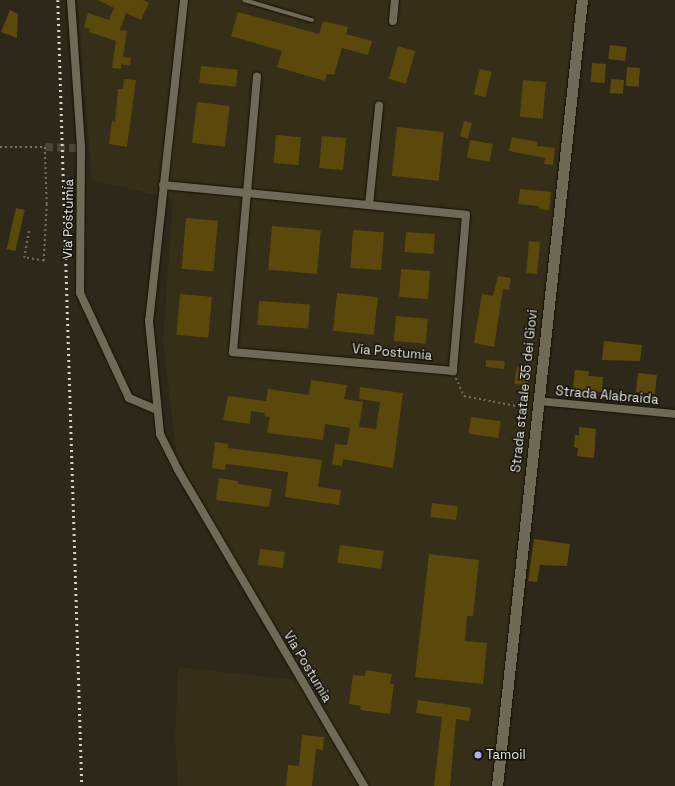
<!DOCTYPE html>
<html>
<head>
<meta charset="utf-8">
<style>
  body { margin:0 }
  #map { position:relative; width:675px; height:786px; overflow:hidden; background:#2d2819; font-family:"Space Grotesk",sans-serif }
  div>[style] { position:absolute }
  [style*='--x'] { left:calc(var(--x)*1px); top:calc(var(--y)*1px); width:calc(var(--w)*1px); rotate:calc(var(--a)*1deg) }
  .built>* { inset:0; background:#352e18 }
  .building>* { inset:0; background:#5b490c; transform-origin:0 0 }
  .street-tunnel>* { height:8px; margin-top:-4px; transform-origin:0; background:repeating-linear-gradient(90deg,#4a4537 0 8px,transparent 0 12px) }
  .path>* { height:1.5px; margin-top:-0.75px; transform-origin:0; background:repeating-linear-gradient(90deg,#747063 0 2px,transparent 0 5px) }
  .roads { filter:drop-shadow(0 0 1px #161004) drop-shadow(0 0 1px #161004) }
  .lane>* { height:4px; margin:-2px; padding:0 2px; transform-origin:2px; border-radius:2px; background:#6f6958 }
  .street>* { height:8px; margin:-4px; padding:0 4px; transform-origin:4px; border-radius:4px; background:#6f6958 }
  .secondary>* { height:11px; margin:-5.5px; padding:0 5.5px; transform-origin:5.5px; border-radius:5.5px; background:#6f6958 }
  .rail>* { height:2.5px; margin-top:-1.25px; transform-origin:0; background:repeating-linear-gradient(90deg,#d7d3c9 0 2px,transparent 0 6px) }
  .dots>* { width:11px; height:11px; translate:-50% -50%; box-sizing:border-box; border:2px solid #13110a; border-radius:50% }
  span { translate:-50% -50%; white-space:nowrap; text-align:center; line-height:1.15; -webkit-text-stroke:3px #13110a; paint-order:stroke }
  .street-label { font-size:13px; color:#ece9df }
  .poi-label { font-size:13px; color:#ece9df }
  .left { translate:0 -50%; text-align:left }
</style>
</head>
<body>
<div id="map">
  <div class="built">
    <i style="clip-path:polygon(77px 0,576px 0,492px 786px,178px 786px,175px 736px,178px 667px,306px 681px,177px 459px,163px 342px,173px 199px,92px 180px)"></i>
  </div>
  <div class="building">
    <i style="clip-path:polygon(98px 0,143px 0,149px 3px,141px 20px,126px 13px,120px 30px,127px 31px,123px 57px,131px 58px,130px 66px,121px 64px,121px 69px,112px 68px,116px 41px,89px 32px,90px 29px,84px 27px,88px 13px,109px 20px,114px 8px)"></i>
    <i style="clip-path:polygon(10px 10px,18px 14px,17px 38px,1px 32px)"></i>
    <i style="clip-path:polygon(238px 12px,319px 34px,323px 21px,348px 27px,346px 34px,372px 41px,368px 55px,342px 48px,334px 75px,327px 74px,325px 81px,277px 67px,282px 51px,231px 36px)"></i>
    <i style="left:610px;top:45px;width:17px;height:14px;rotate:7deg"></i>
    <i style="left:398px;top:46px;width:18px;height:34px;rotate:16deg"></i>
    <i style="left:592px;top:63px;width:14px;height:19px;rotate:4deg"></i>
    <i style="left:201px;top:66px;width:37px;height:17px;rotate:6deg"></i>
    <i style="left:627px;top:67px;width:13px;height:19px;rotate:4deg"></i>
    <i style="left:480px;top:69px;width:12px;height:26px;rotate:14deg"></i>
    <i style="clip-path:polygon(124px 79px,136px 80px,127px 147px,109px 144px,112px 121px,115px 122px,118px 89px,123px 89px)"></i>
    <i style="left:611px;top:79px;width:13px;height:14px;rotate:4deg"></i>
    <i style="left:523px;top:80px;width:23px;height:37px;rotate:5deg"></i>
    <i style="left:197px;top:102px;width:33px;height:41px;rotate:7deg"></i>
    <i style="left:464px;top:121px;width:8px;height:16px;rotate:14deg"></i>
    <i style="left:397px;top:127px;width:47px;height:49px;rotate:6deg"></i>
    <i style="left:276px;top:135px;width:25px;height:28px;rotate:5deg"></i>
    <i style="left:322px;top:136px;width:24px;height:32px;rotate:5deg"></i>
    <i style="clip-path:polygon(512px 137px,538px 142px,537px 146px,555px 148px,553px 165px,544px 164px,545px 158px,509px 151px)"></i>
    <i style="left:470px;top:140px;width:23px;height:18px;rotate:10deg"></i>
    <i style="clip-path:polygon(520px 189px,551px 192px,549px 210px,539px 209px,539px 206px,518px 204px)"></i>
    <i style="left:16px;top:208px;width:9px;height:42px;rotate:13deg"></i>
    <i style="left:186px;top:218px;width:32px;height:51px;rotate:5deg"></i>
    <i style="left:272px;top:226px;width:49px;height:44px;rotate:5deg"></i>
    <i style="left:353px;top:230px;width:31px;height:38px;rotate:4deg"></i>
    <i style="left:406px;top:232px;width:29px;height:20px;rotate:4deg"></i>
    <i style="left:529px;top:241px;width:11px;height:32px;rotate:5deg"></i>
    <i style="left:401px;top:269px;width:29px;height:28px;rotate:4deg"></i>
    <i style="clip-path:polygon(498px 276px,511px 278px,509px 290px,503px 289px,494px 347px,474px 343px,482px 294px,493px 296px)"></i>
    <i style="left:337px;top:293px;width:41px;height:38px;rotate:6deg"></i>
    <i style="left:180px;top:294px;width:32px;height:41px;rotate:5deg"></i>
    <i style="left:259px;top:301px;width:51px;height:24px;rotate:4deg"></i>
    <i style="left:396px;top:316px;width:32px;height:25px;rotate:5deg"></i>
    <i style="clip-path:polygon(604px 341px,642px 345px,640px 361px,602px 360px)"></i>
    <i style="clip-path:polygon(486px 360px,505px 361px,504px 369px,486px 367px)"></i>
    <i style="left:517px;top:367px;width:13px;height:17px;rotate:9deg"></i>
    <i style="clip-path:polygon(575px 370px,589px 371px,588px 376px,603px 377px,602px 392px,573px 389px)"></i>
    <i style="left:638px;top:373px;width:19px;height:19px;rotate:6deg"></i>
    <i style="clip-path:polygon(311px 380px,347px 385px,344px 399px,363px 402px,359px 427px,376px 429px,380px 402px,359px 399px,360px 387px,403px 393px,393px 468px,343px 459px,342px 466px,332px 464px,335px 444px,347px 445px,350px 428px,325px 424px,323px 440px,267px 433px,270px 417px,264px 416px,265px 413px,251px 411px,250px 424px,223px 420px,228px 396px,266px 401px,268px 389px,309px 395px)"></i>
    <i style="left:471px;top:417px;width:30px;height:17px;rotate:8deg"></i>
    <i style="clip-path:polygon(579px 427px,596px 429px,594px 458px,577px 456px,578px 448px,574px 447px,575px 435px,579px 435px)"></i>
    <i style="clip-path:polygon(215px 442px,228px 444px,228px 448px,322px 460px,318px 487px,341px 490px,339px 505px,285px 497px,288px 472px,226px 464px,225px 470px,212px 468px)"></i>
    <i style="clip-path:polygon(219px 478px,238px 481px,238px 484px,272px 489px,269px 507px,216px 500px)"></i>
    <i style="left:432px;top:503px;width:26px;height:14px;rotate:7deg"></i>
    <i style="clip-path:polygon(534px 539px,570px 544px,567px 566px,540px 565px,537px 582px,528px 581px)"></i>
    <i style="left:340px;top:545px;width:44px;height:18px;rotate:8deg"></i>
    <i style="left:260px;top:549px;width:25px;height:16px;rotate:7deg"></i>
    <i style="clip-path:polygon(429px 554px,479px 560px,473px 616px,467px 616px,465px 641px,487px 643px,483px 684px,415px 677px)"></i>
    <i style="clip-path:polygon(366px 670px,392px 674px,390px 684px,394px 684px,390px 714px,360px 710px,361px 706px,349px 704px,353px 675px,365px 676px)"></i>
    <i style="clip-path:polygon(418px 700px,471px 708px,469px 721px,456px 719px,450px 786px,434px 786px,442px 717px,416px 713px)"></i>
    <i style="clip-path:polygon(302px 735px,324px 737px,323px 750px,316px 749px,312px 786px,286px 786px,288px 765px,299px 766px)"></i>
  </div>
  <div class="street-tunnel">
    <i style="--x:45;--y:147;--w:36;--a:2"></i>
  </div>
  <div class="path">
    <i style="--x:0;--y:147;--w:45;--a:0"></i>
    <i style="--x:45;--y:147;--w:57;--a:88"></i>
    <i style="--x:47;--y:204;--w:57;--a:93"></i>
    <i style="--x:44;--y:261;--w:20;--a:-171"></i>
    <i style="--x:24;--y:258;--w:29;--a:-80"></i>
    <i style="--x:456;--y:378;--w:20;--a:66"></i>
    <i style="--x:464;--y:396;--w:64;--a:10.8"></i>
  </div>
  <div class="roads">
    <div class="lane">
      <i style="--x:244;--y:0;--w:71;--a:16.4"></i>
    </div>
    <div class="street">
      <i style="--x:71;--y:0;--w:148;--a:86.1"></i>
      <i style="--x:81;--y:148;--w:145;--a:90.4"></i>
      <i style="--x:80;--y:293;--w:116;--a:65"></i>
      <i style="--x:129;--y:398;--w:30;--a:23"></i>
      <i style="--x:184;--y:0;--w:323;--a:96.2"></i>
      <i style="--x:149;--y:321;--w:114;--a:84.4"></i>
      <i style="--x:160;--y:434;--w:40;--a:63.4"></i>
      <i style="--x:178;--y:470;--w:367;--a:59.5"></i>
      <i style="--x:393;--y:21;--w:21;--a:-85"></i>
      <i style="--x:163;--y:185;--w:84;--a:5.4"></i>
      <i style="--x:247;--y:193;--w:220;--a:5.7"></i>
      <i style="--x:466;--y:215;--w:157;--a:94.8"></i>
      <i style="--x:453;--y:371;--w:221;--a:-175.1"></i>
      <i style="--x:233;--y:352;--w:160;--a:-85"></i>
      <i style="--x:247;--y:193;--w:117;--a:-85.1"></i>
      <i style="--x:369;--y:205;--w:100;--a:-84.2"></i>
      <i style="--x:538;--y:401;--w:138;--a:5.4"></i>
    </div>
    <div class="secondary">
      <i style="--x:497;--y:786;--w:791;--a:-83.83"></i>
    </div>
  </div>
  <div class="rail">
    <i style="--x:58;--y:0;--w:786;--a:88.25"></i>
  </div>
  <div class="dots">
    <i style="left:478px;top:755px;background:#aeaefb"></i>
  </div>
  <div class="street-label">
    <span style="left:69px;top:219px;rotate:-89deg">Via Postumia</span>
    <span style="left:392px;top:353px;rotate:5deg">Via Postumia</span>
    <span style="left:525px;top:391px;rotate:-84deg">Strada statale 35 dei Giovi</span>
    <span style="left:607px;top:396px;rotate:5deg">Strada Alabraida</span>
    <span style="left:307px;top:667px;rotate:59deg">Via Postumia</span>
  </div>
  <div class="poi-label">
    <span class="left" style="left:486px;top:755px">Tamoil</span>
  </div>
</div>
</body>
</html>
